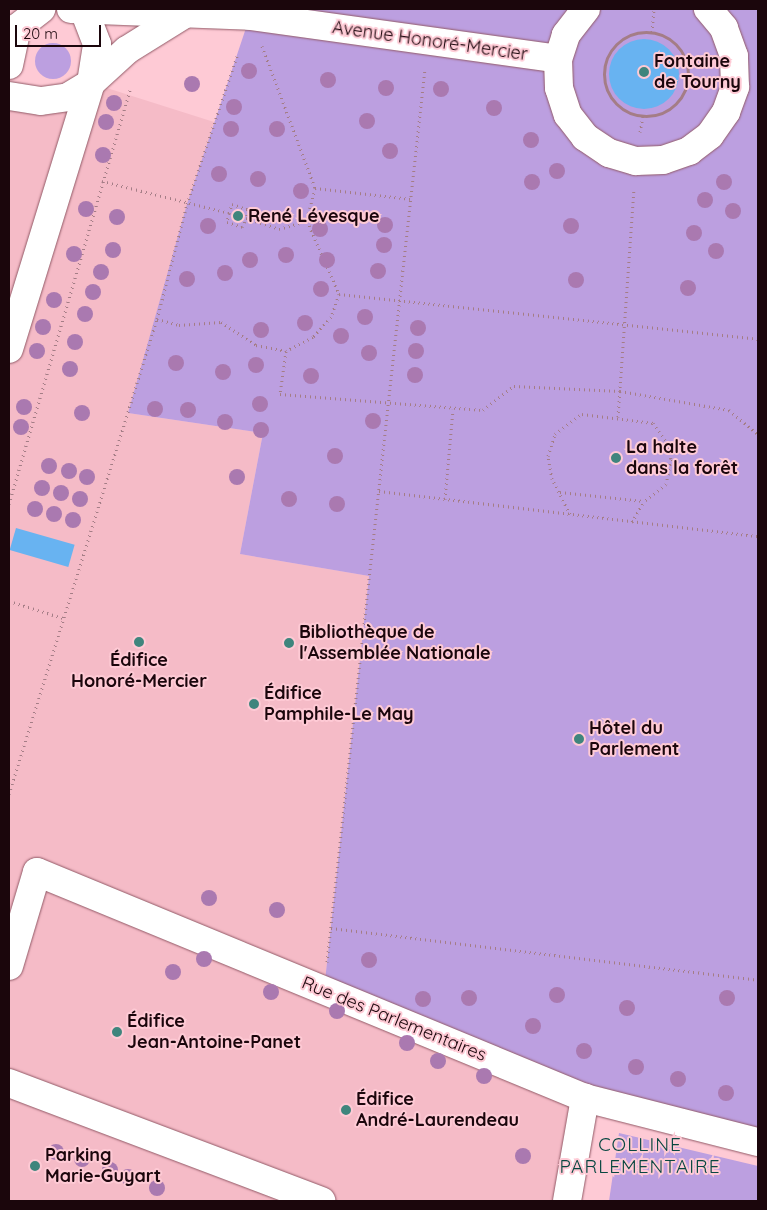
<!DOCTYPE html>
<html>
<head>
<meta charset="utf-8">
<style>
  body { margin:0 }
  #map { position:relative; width:767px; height:1210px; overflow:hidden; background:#fecad5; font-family:Quicksand,sans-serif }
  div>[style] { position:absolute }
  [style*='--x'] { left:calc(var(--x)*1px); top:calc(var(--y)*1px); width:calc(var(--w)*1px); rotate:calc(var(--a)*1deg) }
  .built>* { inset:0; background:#f5bbc7 }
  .green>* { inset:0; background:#bc9fe0 }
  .round { border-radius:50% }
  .water>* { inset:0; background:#68b3f1; transform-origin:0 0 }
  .path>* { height:3px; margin-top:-1.5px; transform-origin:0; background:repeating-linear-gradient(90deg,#a47d86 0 1px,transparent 0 5px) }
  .path>.ring { margin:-1.5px; padding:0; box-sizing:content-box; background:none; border:3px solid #a47d86; border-radius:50% }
  .roads { filter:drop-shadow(0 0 1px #925a67) drop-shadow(0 0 1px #925a67) }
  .street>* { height:28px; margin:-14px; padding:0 14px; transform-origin:14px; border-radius:14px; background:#fff }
  .secondary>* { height:28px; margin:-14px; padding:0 14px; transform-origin:14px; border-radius:14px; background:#fff }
  .primary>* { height:28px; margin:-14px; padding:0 14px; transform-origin:14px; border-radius:14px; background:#fff }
  .trees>* { width:16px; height:16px; margin:-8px; border-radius:50%; background:#aa79b0 }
  .dots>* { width:14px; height:14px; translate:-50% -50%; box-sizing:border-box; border:2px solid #fecad5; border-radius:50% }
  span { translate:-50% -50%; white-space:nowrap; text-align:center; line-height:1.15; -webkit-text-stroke:4px #fecad5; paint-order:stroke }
  .street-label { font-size:18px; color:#1b060c }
  .poi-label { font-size:18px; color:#1b060c; font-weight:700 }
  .left { translate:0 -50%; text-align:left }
  .neighbourhood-label { font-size:19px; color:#084741; letter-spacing:1px }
  .frame { position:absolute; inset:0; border:10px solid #1b060c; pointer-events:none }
  .scale { position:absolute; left:15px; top:25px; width:86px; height:22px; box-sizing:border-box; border:2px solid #1b060c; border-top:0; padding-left:6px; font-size:15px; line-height:18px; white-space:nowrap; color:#1b060c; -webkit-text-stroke:4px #fecad5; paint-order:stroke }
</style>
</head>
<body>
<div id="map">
  <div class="built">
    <i style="clip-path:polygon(91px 83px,214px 122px,128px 413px,263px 433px,240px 554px,369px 576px,324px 990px,585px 1098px,567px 1201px,9px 1201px,9px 96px)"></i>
  </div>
  <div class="green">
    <i style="clip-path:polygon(151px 9px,758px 9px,758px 1138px,585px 1098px,324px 990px,369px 576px,240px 554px,263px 433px,128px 413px,187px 204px,250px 16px)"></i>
    <i class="round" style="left:35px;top:43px;width:36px;height:36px"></i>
    <i style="clip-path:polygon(619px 1133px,758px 1166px,758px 1201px,609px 1201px)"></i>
  </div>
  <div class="water">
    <i class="round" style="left:609px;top:39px;width:70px;height:70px"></i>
    <i style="left:16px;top:528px;width:61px;height:23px;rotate:16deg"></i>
  </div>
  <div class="path">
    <i class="ring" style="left:604px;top:32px;width:81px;height:81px"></i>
    <i style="--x:652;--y:32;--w:23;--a:-85"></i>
    <i style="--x:262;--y:46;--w:152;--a:69.5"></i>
    <i style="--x:315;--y:188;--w:34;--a:104"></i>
    <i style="--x:307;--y:221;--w:80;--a:66.3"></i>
    <i style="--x:339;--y:294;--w:24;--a:109"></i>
    <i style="--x:331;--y:317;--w:27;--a:132"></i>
    <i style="--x:313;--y:337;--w:30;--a:153"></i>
    <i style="--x:640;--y:132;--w:16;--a:-79"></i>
    <i style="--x:102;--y:181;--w:131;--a:14.1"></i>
    <i style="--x:229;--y:213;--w:9;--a:-72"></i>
    <i style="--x:232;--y:204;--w:18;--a:19"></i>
    <i style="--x:249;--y:210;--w:9;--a:111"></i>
    <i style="--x:246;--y:218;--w:35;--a:18"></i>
    <i style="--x:279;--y:229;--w:29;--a:-16"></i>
    <i style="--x:315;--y:188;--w:97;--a:6.5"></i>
    <i style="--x:229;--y:213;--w:9;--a:103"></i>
    <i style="--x:227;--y:222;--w:16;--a:18"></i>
    <i style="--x:242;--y:227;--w:10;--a:-66"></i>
    <i style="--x:339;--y:294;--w:421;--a:6.1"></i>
    <i style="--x:157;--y:319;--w:23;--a:15"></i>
    <i style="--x:179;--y:325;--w:42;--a:-4.1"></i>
    <i style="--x:221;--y:322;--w:42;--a:33.3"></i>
    <i style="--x:256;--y:345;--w:31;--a:11"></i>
    <i style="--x:286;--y:351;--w:43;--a:97.9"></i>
    <i style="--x:280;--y:394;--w:204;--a:4.5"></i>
    <i style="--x:483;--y:410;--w:39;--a:-38"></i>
    <i style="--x:514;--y:386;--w:106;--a:2.7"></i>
    <i style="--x:620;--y:391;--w:111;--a:9.9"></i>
    <i style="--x:729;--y:410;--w:38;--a:40"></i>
    <i style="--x:618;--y:417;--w:230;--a:-86"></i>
    <i style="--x:379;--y:491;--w:382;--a:6.8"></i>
    <i style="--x:560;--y:492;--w:84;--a:6.1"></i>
    <i style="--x:445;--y:499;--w:90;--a:-84.9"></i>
    <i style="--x:9;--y:504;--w:434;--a:-73.7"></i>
    <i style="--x:570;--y:514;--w:39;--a:-117"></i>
    <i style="--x:552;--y:479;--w:23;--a:-100"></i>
    <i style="--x:548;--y:456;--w:23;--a:-72"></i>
    <i style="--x:555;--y:434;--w:34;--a:-37"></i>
    <i style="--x:582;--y:414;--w:72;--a:7.2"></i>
    <i style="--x:653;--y:423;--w:24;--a:55"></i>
    <i style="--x:667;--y:443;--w:16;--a:76"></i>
    <i style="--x:671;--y:459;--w:25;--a:101"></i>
    <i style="--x:666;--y:484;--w:28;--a:142"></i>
    <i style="--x:632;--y:522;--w:24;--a:-60"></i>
    <i style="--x:9;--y:601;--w:57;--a:17.5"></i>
    <i style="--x:9;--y:794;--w:498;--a:-72.7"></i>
    <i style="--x:157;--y:319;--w:119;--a:-75.4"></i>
    <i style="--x:187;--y:204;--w:159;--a:-71.3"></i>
    <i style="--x:331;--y:928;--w:430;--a:6.9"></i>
    <i style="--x:327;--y:962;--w:898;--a:-83.74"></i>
  </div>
  <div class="roads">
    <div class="street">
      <i style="--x:9;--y:966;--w:98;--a:-73.4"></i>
      <i style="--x:37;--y:872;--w:593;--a:22.41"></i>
      <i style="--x:585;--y:1098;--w:179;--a:14.3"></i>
      <i style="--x:9;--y:1083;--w:334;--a:20.7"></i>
      <i style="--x:567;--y:1201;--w:105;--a:-80.1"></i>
    </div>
    <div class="secondary">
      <i style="--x:9;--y:65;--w:38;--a:-78"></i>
      <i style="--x:17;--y:28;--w:31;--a:-38"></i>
      <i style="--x:9;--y:349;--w:278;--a:-72.9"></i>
      <i style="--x:91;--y:83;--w:39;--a:-81"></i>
      <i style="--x:97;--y:44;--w:34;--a:-111"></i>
    </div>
    <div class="primary">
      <i style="--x:71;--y:9;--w:179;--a:2.2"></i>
      <i style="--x:250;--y:16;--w:311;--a:7.9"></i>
      <i style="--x:586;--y:9;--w:33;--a:128"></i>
      <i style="--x:566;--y:35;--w:25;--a:108"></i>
      <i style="--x:558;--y:59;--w:29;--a:88"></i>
      <i style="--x:559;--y:88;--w:28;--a:72"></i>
      <i style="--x:568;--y:115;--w:28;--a:52"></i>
      <i style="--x:585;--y:137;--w:29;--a:34"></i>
      <i style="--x:609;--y:153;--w:28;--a:17"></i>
      <i style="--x:636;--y:161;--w:27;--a:-2"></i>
      <i style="--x:663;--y:160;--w:28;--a:-19"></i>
      <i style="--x:689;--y:151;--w:26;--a:-37"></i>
      <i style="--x:710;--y:135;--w:28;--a:-55"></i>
      <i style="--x:726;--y:112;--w:27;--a:-70"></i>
      <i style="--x:735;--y:87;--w:31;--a:-92"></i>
      <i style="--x:734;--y:56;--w:30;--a:-110"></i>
      <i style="--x:724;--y:28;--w:25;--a:-130"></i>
      <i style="--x:9;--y:96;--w:32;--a:9"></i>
      <i style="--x:41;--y:101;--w:27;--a:-8"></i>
      <i style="--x:68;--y:97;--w:27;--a:-31"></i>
      <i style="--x:91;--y:83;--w:49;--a:-42.5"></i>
      <i style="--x:127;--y:50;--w:66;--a:-32"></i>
    </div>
  </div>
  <div class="trees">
    <i style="left:249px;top:71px"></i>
    <i style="left:328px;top:80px"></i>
    <i style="left:192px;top:84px"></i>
    <i style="left:386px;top:88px"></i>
    <i style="left:441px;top:89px"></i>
    <i style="left:114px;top:103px"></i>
    <i style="left:234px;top:107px"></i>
    <i style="left:494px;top:108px"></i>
    <i style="left:367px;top:121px"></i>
    <i style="left:106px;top:122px"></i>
    <i style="left:231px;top:129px"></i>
    <i style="left:277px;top:129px"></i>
    <i style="left:531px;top:140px"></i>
    <i style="left:390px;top:151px"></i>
    <i style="left:103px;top:155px"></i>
    <i style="left:557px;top:171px"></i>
    <i style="left:219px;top:174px"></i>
    <i style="left:258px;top:179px"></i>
    <i style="left:532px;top:182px"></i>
    <i style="left:724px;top:182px"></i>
    <i style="left:301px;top:191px"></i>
    <i style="left:705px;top:200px"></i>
    <i style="left:86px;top:209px"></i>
    <i style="left:733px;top:211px"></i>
    <i style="left:117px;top:217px"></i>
    <i style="left:385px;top:225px"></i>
    <i style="left:208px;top:226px"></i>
    <i style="left:571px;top:226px"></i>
    <i style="left:320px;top:229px"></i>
    <i style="left:694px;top:233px"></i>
    <i style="left:384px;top:245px"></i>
    <i style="left:113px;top:250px"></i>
    <i style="left:716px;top:251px"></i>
    <i style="left:74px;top:254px"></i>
    <i style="left:286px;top:255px"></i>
    <i style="left:250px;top:260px"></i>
    <i style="left:327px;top:260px"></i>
    <i style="left:378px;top:271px"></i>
    <i style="left:101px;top:272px"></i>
    <i style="left:225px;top:273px"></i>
    <i style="left:187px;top:279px"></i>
    <i style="left:576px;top:280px"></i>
    <i style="left:688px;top:288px"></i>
    <i style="left:321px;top:289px"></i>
    <i style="left:93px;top:292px"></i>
    <i style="left:54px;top:300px"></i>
    <i style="left:85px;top:314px"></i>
    <i style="left:365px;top:317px"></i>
    <i style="left:305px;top:323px"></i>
    <i style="left:43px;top:327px"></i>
    <i style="left:418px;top:328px"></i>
    <i style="left:261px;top:330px"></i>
    <i style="left:341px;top:336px"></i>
    <i style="left:75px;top:342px"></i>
    <i style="left:37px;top:351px"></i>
    <i style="left:416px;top:351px"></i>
    <i style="left:369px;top:353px"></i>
    <i style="left:176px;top:363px"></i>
    <i style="left:256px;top:365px"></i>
    <i style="left:70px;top:369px"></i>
    <i style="left:223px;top:372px"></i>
    <i style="left:415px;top:375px"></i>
    <i style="left:311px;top:376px"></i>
    <i style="left:260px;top:404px"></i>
    <i style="left:24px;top:407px"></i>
    <i style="left:155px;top:409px"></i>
    <i style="left:188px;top:410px"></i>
    <i style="left:82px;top:413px"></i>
    <i style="left:373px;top:421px"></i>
    <i style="left:225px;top:422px"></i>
    <i style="left:21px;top:427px"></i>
    <i style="left:261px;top:430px"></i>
    <i style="left:335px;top:456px"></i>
    <i style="left:49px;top:466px"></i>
    <i style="left:69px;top:471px"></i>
    <i style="left:87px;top:477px"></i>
    <i style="left:237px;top:477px"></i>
    <i style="left:42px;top:488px"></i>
    <i style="left:61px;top:493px"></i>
    <i style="left:80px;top:499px"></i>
    <i style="left:289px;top:499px"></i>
    <i style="left:337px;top:504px"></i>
    <i style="left:35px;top:509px"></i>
    <i style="left:54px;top:514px"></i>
    <i style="left:73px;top:520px"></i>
    <i style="left:209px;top:898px"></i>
    <i style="left:277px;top:910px"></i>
    <i style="left:204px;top:959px"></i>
    <i style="left:369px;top:960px"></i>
    <i style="left:173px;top:972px"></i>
    <i style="left:271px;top:992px"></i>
    <i style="left:557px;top:995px"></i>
    <i style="left:469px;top:998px"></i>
    <i style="left:727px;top:998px"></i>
    <i style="left:423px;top:999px"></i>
    <i style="left:627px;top:1008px"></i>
    <i style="left:337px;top:1011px"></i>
    <i style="left:533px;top:1026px"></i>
    <i style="left:407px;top:1043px"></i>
    <i style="left:584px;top:1051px"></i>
    <i style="left:438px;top:1061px"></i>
    <i style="left:636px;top:1067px"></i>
    <i style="left:484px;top:1076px"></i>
    <i style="left:678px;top:1079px"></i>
    <i style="left:726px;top:1093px"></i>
    <i style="left:56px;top:1152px"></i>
    <i style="left:523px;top:1156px"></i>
    <i style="left:82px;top:1159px"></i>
    <i style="left:110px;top:1170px"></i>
    <i style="left:128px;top:1177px"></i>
    <i style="left:157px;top:1188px"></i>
  </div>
  <div class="dots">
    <i style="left:644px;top:72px;background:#3f857d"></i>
    <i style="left:238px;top:216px;background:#3f857d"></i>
    <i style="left:616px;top:458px;background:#3f857d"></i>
    <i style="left:139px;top:642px;background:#3f857d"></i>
    <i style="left:289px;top:643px;background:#3f857d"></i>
    <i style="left:254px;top:704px;background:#3f857d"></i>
    <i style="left:579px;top:739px;background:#3f857d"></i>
    <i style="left:117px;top:1032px;background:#3f857d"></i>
    <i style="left:346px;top:1110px;background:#3f857d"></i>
    <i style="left:35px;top:1166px;background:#3f857d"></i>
  </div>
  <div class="street-label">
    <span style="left:430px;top:41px;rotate:8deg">Avenue Honoré-Mercier</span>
    <span style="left:394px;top:1019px;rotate:22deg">Rue des Parlementaires</span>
  </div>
  <div class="poi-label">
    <span class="left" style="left:654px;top:72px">Fontaine<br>de Tourny</span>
    <span class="left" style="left:248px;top:216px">René Lévesque</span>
    <span class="left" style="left:626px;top:458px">La halte<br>dans la forêt</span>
    <span class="left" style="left:299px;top:643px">Bibliothèque de<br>l'Assemblée Nationale</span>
    <span style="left:139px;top:671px">Édifice<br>Honoré-Mercier</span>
    <span class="left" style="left:264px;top:704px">Édifice<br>Pamphile-Le May</span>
    <span class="left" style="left:589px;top:739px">Hôtel du<br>Parlement</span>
    <span class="left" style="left:127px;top:1032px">Édifice<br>Jean-Antoine-Panet</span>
    <span class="left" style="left:356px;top:1110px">Édifice<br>André-Laurendeau</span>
    <span class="left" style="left:45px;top:1166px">Parking<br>Marie-Guyart</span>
  </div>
  <div class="neighbourhood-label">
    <span style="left:640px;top:1156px">COLLINE<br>PARLEMENTAIRE</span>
  </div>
  <div class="frame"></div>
  <div class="scale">20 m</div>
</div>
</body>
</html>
